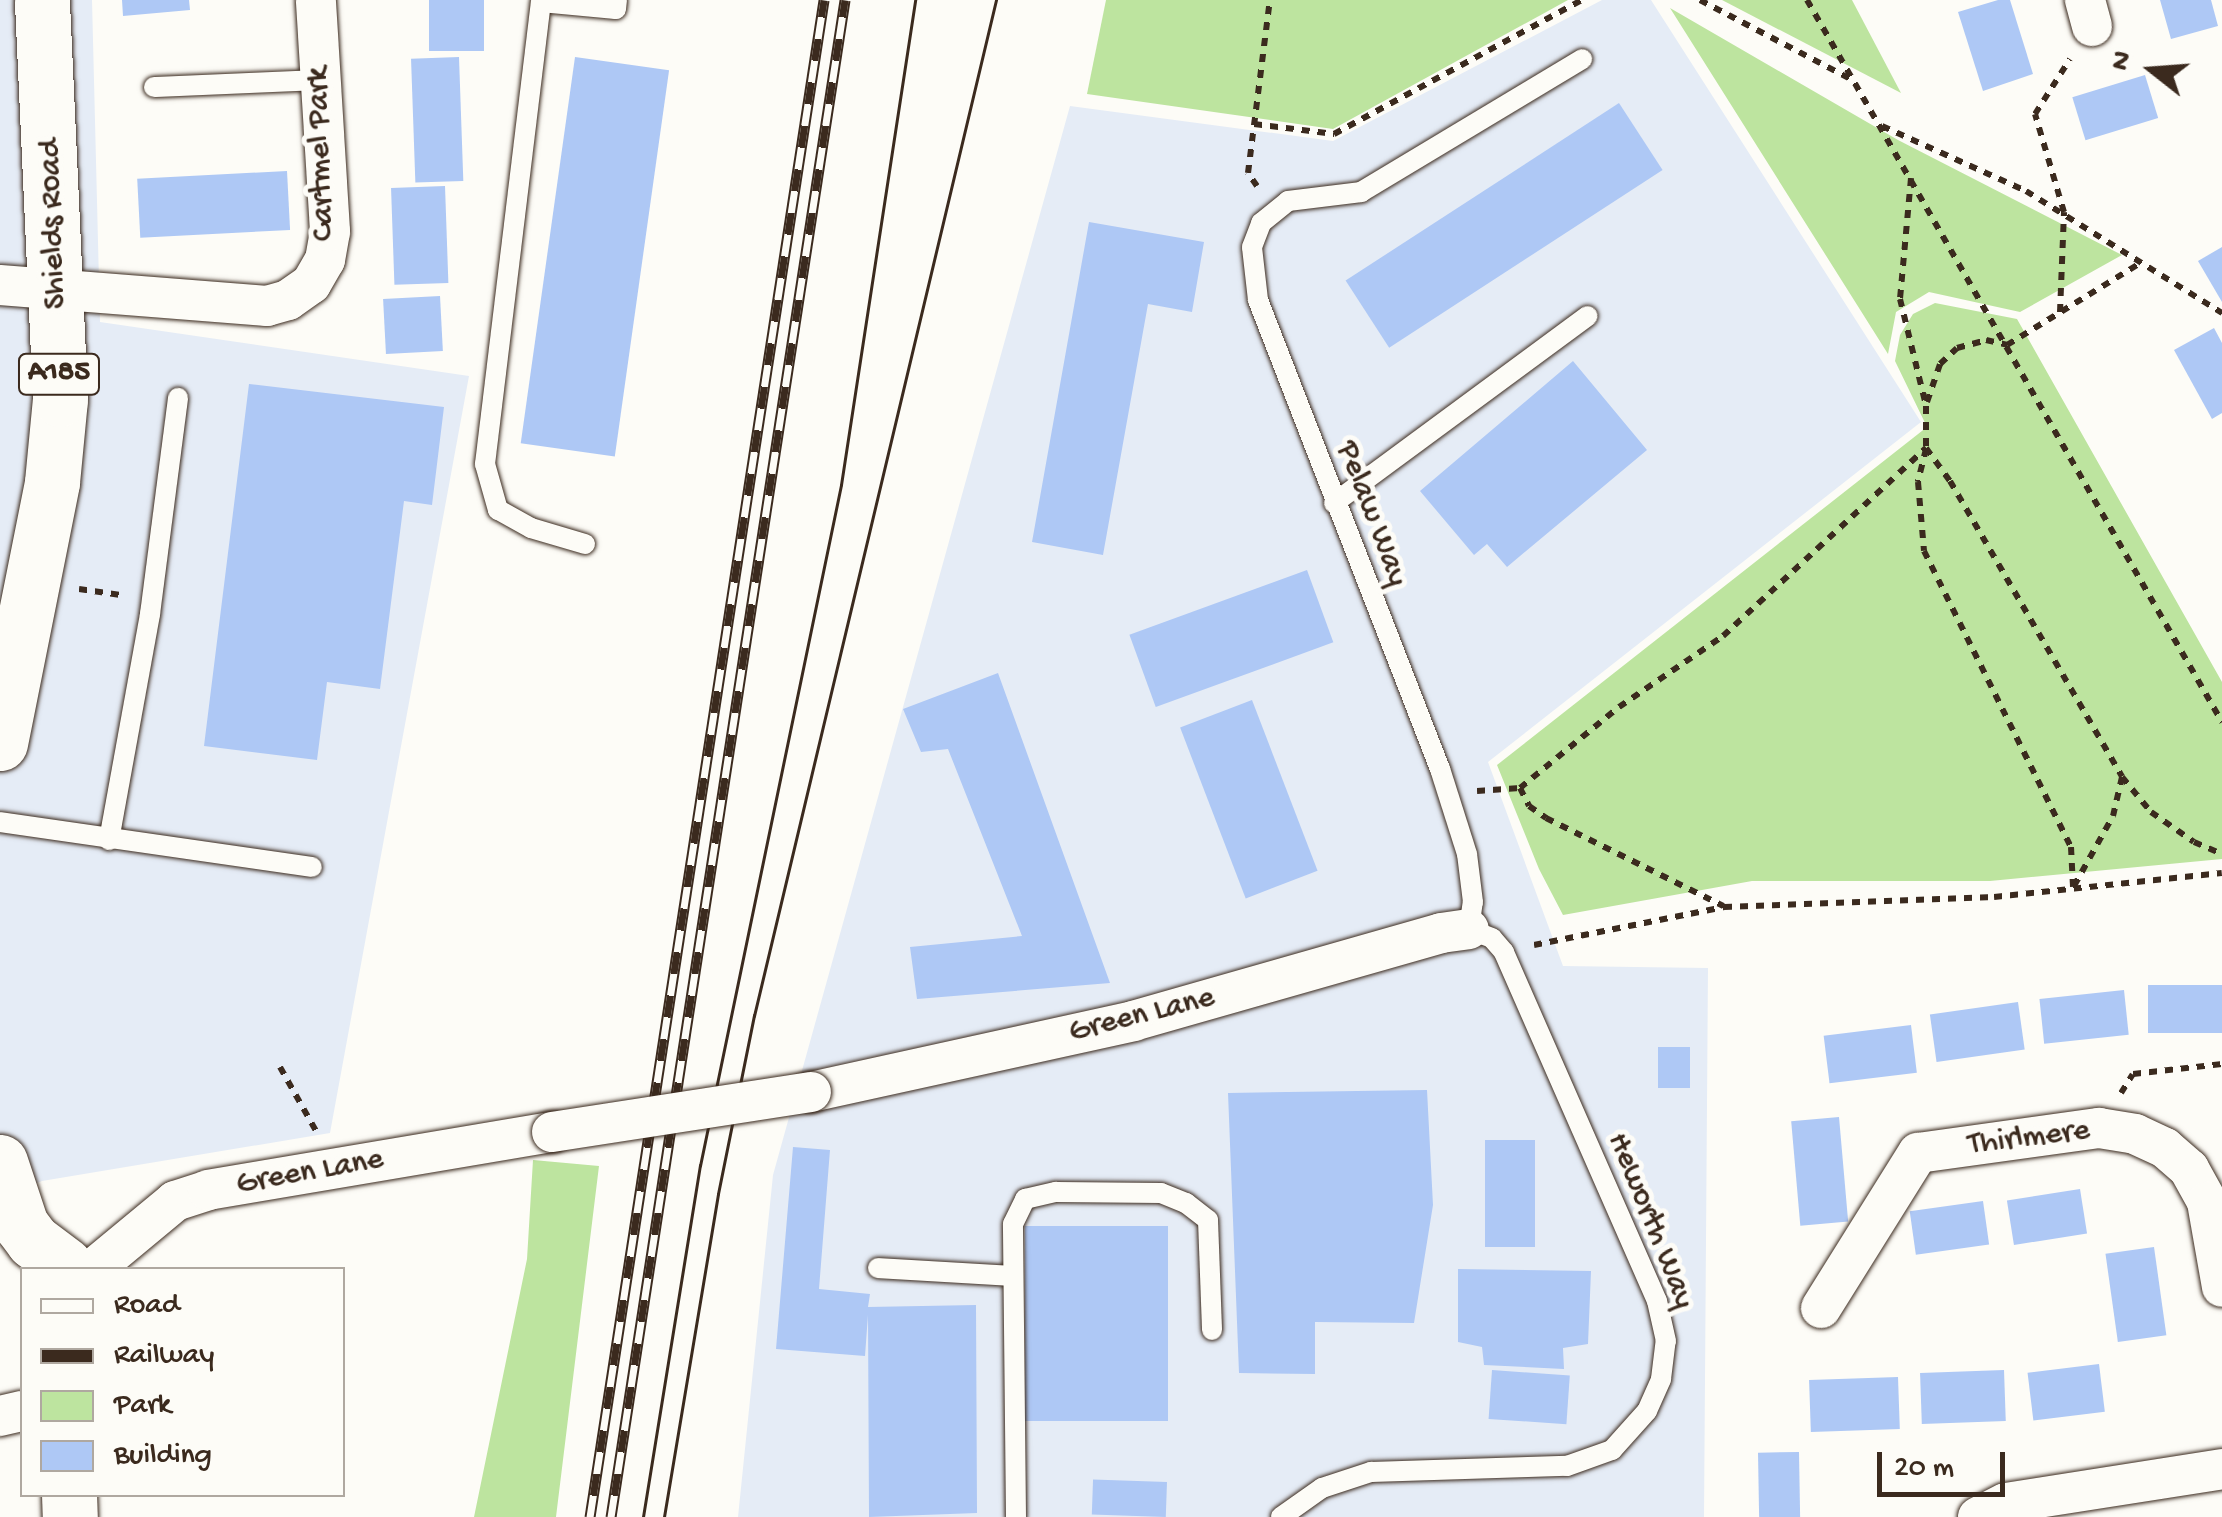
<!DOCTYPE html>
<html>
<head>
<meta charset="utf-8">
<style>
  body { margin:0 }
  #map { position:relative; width:2222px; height:1517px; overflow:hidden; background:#fdfcf7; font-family:"Gochi Hand",sans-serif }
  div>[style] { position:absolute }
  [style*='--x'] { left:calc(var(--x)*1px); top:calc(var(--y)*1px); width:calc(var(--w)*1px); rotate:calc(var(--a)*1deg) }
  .built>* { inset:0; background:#e5ecf6 }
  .green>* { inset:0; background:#bde49f }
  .building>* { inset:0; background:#aec8f5; transform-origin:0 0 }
  .path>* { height:6px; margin-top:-3px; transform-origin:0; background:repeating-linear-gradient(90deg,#3b2a1e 0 8px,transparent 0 16px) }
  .roads { filter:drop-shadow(0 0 2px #3b2a1e) drop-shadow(0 0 2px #3b2a1e) }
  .lane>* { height:20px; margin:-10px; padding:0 10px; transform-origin:10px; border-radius:10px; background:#fdfcf7 }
  .street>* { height:40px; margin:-20px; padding:0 20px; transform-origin:20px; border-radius:20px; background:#fdfcf7 }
  .primary>* { height:55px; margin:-27.5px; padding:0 27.5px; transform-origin:27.5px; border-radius:27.5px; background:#fdfcf7 }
  .tram>* { height:2.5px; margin:-1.25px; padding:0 1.25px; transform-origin:1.25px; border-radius:1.25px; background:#3b2a1e }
  .rail>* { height:11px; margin-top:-5.5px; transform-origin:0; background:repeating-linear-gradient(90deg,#fdfcf7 0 22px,#3b2a1e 0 44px); box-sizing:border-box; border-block:2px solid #3b2a1e }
  .bridges { filter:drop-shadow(0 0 2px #3b2a1e) drop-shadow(0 0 2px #3b2a1e) }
  .street-bridge>* { height:40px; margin:-20px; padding:0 20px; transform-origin:20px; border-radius:20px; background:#fdfcf7 }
  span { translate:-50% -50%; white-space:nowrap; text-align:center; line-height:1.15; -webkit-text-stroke:10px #fdfcf7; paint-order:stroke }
  .shield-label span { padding:2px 8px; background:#fdfcf7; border:2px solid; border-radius:8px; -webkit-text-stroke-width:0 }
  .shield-label { font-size:30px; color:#3b2a1e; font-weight:700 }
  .street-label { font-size:32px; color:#3b2a1e }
  .legend { position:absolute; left:20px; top:1267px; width:325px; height:230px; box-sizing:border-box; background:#fdfcf7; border:2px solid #afa8a0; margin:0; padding:12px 18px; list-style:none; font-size:30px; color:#3b2a1e }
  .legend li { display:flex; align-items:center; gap:20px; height:50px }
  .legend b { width:50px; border:2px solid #afa8a0 }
  .north { position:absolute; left:2102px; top:20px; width:100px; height:100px; -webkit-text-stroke:8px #fdfcf7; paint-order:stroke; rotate:287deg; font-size:28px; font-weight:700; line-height:40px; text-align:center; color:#3b2a1e }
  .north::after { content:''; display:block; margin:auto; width:35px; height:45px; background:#3b2a1e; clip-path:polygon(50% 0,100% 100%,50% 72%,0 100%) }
  .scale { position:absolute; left:1877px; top:1452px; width:128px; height:45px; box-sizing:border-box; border:5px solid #3b2a1e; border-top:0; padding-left:12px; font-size:30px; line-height:35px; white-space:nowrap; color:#3b2a1e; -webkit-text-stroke:8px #fdfcf7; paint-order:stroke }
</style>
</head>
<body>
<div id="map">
  <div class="built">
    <i style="clip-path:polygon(0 0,92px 0,100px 322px,469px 376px,330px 1133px,42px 1181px,0 1198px)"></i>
    <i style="clip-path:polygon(1602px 0,1651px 0,1921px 422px,1488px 762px,1563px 966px,1708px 968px,1704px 1517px,738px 1517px,773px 1175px,1070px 106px,1333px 141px)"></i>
  </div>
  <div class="green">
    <i style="clip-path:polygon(1106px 0,1568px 0,1333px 129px,1087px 94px)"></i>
    <i style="clip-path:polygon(1722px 0,1852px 0,1901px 93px)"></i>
    <i style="clip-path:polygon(1670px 8px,1898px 140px,2122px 255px,2020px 312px,1929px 292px,1896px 312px,1888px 354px)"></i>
    <i style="clip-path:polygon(1935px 303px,2017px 319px,2222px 682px,2222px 859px,1990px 881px,1752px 881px,1563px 915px,1539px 869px,1497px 765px,1927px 427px,1895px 361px,1900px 335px,1913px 314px)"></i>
    <i style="clip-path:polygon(533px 1160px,599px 1166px,556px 1517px,474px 1517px,527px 1259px)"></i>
  </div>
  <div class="building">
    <i style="clip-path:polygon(122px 0,189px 0,190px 10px,123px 16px)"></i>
    <i style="left:429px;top:0;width:55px;height:51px"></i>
    <i style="clip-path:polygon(1998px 0,2010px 0,2033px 74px,1983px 91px,1958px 12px)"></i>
    <i style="clip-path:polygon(2160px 0,2211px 0,2218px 26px,2171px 39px)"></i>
    <i style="left:459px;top:57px;width:124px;height:48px;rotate:88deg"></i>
    <i style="left:575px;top:57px;width:95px;height:390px;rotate:8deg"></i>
    <i style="left:2145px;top:75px;width:45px;height:76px;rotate:73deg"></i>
    <i style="left:1619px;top:103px;width:80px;height:326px;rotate:57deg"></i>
    <i style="left:287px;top:171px;width:59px;height:150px;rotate:87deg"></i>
    <i style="left:445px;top:186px;width:97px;height:54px;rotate:88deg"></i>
    <i style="clip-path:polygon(1089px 222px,1204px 242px,1192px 312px,1148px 304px,1103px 555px,1032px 542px)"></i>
    <i style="clip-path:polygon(2222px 247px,2222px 302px,2198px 261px)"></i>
    <i style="left:440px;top:296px;width:55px;height:57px;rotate:87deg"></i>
    <i style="clip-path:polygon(2214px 328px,2222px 343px,2222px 413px,2212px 419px,2174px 350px)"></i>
    <i style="clip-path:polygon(1573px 361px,1647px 450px,1507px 567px,1487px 544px,1474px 555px,1420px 491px)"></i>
    <i style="clip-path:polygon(249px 384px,444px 407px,432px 505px,404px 501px,380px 689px,327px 682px,317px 760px,204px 746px)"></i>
    <i style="left:1307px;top:570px;width:77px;height:189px;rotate:70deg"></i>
    <i style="clip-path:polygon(998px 673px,1110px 983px,917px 999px,910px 947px,1022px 936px,948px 749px,921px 752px,903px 709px)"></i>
    <i style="left:1252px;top:700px;width:183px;height:77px;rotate:69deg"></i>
    <i style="left:2222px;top:985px;width:48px;height:74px;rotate:90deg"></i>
    <i style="left:2124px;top:990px;width:45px;height:85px;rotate:84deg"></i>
    <i style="left:2018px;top:1002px;width:48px;height:89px;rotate:82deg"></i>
    <i style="left:1911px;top:1025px;width:48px;height:88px;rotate:83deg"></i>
    <i style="left:1658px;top:1047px;width:32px;height:41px"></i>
    <i style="clip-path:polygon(1427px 1090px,1433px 1205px,1414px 1323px,1315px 1322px,1315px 1374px,1239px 1373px,1228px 1093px)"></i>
    <i style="left:1839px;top:1117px;width:105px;height:48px;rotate:85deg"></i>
    <i style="left:1485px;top:1140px;width:50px;height:107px"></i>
    <i style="clip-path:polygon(793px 1147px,830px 1150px,819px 1289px,870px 1294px,868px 1307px,976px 1305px,977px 1513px,869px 1517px,868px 1315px,865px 1356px,776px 1349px)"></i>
    <i style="left:2080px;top:1189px;width:45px;height:74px;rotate:81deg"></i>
    <i style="left:1983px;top:1201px;width:44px;height:74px;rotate:82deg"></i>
    <i style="left:1168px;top:1226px;width:195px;height:143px;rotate:90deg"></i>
    <i style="left:2154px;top:1247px;width:89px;height:49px;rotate:82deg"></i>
    <i style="clip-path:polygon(1458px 1269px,1591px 1271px,1588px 1344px,1563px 1348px,1564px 1369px,1484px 1365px,1482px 1347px,1458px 1342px)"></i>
    <i style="left:2099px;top:1364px;width:48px;height:72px;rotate:83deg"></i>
    <i style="left:1492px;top:1370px;width:78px;height:49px;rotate:4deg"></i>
    <i style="left:2004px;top:1370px;width:51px;height:84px;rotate:88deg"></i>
    <i style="left:1898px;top:1377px;width:52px;height:89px;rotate:88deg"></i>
    <i style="left:1799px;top:1452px;width:65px;height:41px;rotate:89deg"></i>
    <i style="left:1167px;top:1482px;width:35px;height:74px;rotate:92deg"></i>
  </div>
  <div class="path">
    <i style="--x:1700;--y:0;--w:174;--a:27.7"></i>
    <i style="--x:1807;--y:0;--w:833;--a:60.11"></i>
    <i style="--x:1254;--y:124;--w:81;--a:7.1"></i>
    <i style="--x:1334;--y:134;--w:282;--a:-28.4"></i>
    <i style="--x:1882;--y:126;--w:158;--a:24.3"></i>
    <i style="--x:2026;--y:191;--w:231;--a:31.9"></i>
    <i style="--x:1911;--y:178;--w:121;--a:95.2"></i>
    <i style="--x:1900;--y:299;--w:110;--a:76.3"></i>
    <i style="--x:1926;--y:406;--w:42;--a:90"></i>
    <i style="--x:1926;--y:448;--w:41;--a:54"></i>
    <i style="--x:1950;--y:481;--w:342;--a:59.8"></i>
    <i style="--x:2122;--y:777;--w:45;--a:50.4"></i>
    <i style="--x:2151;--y:812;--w:52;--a:34.9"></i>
    <i style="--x:2194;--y:842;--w:30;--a:23"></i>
    <i style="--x:1257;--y:186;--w:16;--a:-125"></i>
    <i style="--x:1248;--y:173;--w:174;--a:-82.8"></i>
    <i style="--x:2060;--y:312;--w:100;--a:-87.7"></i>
    <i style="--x:2064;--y:212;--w:102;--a:-106.5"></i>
    <i style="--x:2035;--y:114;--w:65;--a:-57.5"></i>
    <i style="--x:1927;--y:402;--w:40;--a:-71.1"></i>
    <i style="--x:1940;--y:364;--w:23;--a:-43"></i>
    <i style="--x:1957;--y:348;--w:30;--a:-15"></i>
    <i style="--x:1986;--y:340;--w:22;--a:13"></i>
    <i style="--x:2007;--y:345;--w:158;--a:-31.6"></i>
    <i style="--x:1926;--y:449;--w:34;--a:104"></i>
    <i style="--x:1918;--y:482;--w:69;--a:85"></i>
    <i style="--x:1924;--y:551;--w:330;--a:63.6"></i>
    <i style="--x:2071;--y:847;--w:40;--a:87.1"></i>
    <i style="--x:79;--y:589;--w:42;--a:8.1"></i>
    <i style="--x:1520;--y:788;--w:20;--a:63"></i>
    <i style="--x:1529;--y:806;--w:21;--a:35"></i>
    <i style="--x:1546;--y:818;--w:198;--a:26.4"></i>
    <i style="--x:1477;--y:791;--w:43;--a:-4"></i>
    <i style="--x:1520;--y:788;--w:128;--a:-39.3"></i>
    <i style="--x:1619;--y:707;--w:126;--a:-34.3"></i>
    <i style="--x:1723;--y:636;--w:277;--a:-42.8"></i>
    <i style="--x:2074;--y:886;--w:80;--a:-60.9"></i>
    <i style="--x:2113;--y:816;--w:40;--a:-77"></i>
    <i style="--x:1534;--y:945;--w:194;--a:-11.3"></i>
    <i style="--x:1724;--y:907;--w:270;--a:-2.1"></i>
    <i style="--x:1994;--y:897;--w:229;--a:-6"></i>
    <i style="--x:280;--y:1067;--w:73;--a:60.6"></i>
    <i style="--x:2121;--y:1093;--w:22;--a:-58"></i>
    <i style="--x:2133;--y:1074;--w:90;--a:-6.4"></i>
  </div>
  <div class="roads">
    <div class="lane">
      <i style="--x:154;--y:87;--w:167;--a:-2.4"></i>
      <i style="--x:1334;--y:503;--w:315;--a:-36.4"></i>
      <i style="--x:585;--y:544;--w:56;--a:-163.5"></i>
      <i style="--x:531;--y:528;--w:38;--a:-151"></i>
      <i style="--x:498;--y:510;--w:48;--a:-105.8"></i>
      <i style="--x:485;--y:464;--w:465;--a:-83.1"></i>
      <i style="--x:541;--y:2;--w:75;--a:5.3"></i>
      <i style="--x:616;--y:9;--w:9;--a:-84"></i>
      <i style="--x:0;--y:822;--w:315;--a:8.2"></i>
      <i style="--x:109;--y:840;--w:230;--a:-79.7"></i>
      <i style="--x:150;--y:614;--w:218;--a:-82.6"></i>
      <i style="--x:878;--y:1268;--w:134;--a:3.4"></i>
      <i style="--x:1016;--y:1517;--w:293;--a:-90.6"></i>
      <i style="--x:1013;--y:1224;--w:28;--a:-64"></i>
      <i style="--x:1025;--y:1199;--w:32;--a:-13"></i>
      <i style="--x:1056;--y:1192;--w:105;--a:0.5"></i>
      <i style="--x:1161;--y:1193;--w:27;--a:22"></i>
      <i style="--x:1186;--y:1203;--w:28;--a:38"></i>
      <i style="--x:1208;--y:1220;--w:110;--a:87.9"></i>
      <i style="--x:1281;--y:1517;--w:50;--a:-35.3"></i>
      <i style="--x:1322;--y:1488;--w:52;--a:-18.1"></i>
      <i style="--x:1371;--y:1472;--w:196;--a:-1.8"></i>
      <i style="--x:1567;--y:1466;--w:48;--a:-19.6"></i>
      <i style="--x:1612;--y:1450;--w:52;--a:-48.1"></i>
      <i style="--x:1647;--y:1411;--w:35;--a:-66"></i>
      <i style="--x:1661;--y:1379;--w:38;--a:-83"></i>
      <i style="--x:1666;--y:1341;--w:41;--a:-102.7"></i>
      <i style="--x:1657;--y:1301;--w:381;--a:-113.7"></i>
      <i style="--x:1504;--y:952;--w:18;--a:-131"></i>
      <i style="--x:1492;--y:938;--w:25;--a:-159"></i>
      <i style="--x:1469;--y:929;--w:27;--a:-82"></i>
      <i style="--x:1473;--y:902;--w:48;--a:-97.1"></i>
      <i style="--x:1467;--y:854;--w:89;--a:-107.6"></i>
      <i style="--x:1440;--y:769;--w:503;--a:-111.21"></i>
      <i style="--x:1258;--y:300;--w:53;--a:-96.5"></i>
      <i style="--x:1252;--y:247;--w:26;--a:-69"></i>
      <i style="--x:1261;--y:223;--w:35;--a:-39"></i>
      <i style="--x:1288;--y:201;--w:74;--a:-7"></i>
      <i style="--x:1361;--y:192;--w:258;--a:-31"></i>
    </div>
    <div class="street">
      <i style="--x:2085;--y:0;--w:27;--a:75"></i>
      <i style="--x:0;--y:285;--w:268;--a:4.5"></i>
      <i style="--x:267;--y:306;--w:22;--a:-16"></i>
      <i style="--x:288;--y:300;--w:28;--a:-35"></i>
      <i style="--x:311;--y:284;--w:28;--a:-60"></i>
      <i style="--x:325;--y:260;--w:29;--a:-80"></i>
      <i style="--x:330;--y:231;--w:231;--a:-93.5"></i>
      <i style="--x:811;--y:1092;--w:330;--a:-12.4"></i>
      <i style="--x:1133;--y:1021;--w:320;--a:-15.9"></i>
      <i style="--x:1441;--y:933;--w:28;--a:-8"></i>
      <i style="--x:92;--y:1270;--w:108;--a:-39.7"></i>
      <i style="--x:175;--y:1201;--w:35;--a:-18"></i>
      <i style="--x:208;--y:1190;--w:349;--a:-9.6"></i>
      <i style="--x:1821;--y:1308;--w:183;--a:-58"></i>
      <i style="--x:1918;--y:1153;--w:183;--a:-7.9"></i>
      <i style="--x:2099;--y:1128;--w:36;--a:9"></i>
      <i style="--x:2135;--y:1134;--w:33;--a:25"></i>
      <i style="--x:2165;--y:1148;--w:32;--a:41"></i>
      <i style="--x:2189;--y:1169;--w:38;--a:61"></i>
      <i style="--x:2207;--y:1202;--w:86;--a:80"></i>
      <i style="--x:0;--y:1416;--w:23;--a:-13"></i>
      <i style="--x:1978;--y:1517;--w:31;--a:-27"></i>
      <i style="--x:2006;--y:1503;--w:219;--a:-8.9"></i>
    </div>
    <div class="primary">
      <i style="--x:0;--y:743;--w:266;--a:-78.7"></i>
      <i style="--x:52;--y:482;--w:83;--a:-84.5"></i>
      <i style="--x:60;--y:399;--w:399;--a:-92.6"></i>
      <i style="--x:0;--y:1162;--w:66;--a:71.6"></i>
      <i style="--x:21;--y:1225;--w:20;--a:53"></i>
      <i style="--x:33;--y:1241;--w:40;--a:37"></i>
      <i style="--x:69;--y:1494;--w:23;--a:88"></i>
    </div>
  </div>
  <div class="tram">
    <i style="--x:643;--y:1517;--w:356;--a:-80.8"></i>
    <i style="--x:700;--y:1166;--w:695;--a:-78.3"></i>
    <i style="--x:841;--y:485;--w:491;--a:-81.3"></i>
    <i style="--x:664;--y:1517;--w:327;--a:-80.5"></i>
    <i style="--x:718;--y:1194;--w:182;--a:-78.6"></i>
    <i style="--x:754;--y:1016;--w:1044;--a:-76.6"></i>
  </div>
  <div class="rail">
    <i style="--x:590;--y:1517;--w:1535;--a:-81.23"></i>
    <i style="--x:611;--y:1517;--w:1535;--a:-81.23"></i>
  </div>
  <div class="bridges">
    <div class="street-bridge">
      <i style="--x:552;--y:1132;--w:262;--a:-8.8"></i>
    </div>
  </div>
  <div class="shield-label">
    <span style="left:59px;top:374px">A185</span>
  </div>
  <div class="street-label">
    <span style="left:322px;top:154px;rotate:-92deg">Cartmel Park</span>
    <span style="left:54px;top:224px;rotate:-92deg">Shields Road</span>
    <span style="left:1371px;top:514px;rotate:69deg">Pelaw Way</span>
    <span style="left:1142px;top:1016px;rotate:-14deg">Green Lane</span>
    <span style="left:2029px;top:1139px;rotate:-7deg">Thirlmere</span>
    <span style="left:310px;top:1173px;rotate:-10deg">Green Lane</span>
    <span style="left:1650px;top:1221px;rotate:68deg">Heworth Way</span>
  </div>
  <ul class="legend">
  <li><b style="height:12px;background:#fdfcf7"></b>Road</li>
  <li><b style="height:12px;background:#3b2a1e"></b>Railway</li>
  <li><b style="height:28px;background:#bde49f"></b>Park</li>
  <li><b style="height:28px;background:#aec8f5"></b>Building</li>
  </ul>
  <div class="north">N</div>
  <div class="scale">20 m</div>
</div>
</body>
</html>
